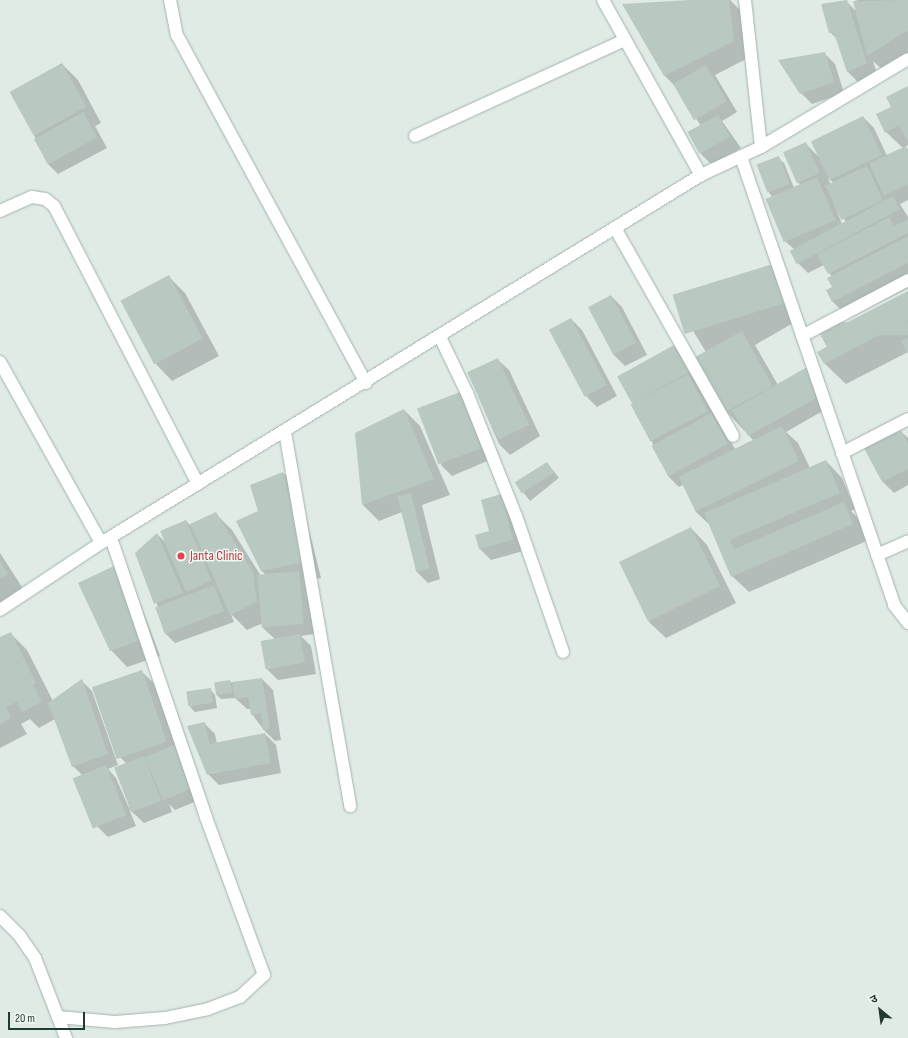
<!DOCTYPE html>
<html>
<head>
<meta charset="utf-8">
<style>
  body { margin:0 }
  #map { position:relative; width:908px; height:1038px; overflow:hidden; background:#e0ebe6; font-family:"Sofia Sans Condensed","Noto Sans Devanagari",sans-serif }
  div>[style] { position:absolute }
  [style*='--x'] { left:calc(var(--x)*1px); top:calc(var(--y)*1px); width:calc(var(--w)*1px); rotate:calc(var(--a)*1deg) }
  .shadow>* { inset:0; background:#0003; transform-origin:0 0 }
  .building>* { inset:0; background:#b9c8c1; transform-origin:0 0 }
  .roads { filter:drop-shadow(0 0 1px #a3b3ad) drop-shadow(0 0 1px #a3b3ad) }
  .street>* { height:12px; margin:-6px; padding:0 6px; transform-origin:6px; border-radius:6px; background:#fff }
  .secondary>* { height:12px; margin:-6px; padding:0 6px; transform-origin:6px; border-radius:6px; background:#fff }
  .dots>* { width:11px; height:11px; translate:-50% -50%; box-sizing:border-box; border:2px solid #f0f8f4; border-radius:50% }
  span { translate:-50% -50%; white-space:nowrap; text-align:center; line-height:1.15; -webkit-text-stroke:3px #f0f8f4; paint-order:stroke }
  .health-label { font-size:14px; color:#be3a42 }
  .left { translate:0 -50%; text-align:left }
  .north { position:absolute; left:860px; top:990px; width:40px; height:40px; -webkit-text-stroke:3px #f0f8f4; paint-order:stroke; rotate:331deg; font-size:11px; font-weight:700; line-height:16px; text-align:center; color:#213b33 }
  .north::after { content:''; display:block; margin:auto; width:14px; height:18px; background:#213b33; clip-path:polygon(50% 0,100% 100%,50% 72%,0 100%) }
  .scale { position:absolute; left:8px; top:1012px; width:77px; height:18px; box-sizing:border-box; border:2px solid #213b33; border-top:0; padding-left:5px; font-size:12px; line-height:14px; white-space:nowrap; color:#213b33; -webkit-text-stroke:3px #f0f8f4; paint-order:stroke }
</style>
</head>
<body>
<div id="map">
  <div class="shadow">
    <i style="clip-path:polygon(706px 0,730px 0,745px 15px,750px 57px,715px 75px,737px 112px,722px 121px,741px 148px,712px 165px,701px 154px,701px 126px,676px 87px,665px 76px,624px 5px)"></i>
    <i style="clip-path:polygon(858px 0,908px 0,908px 56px,884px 71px,873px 61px,877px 74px,859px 83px,848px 72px,838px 40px,830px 32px,847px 2px,857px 12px,855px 1px)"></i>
    <i style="clip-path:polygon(824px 53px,835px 64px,844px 93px,812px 104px,801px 93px)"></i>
    <i style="clip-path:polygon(62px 64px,78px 80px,101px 123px,95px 126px,107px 148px,58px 174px,47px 163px,34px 135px)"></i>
    <i style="clip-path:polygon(evenodd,908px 87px,908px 145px,905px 147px,908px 149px,908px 200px,900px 204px,908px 217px,908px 288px,849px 318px,833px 302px,827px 290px,833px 287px,832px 277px,824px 265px,808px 273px,797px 262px,794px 249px,786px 242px,773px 197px,769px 193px,778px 158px,784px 163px,794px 188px,800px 185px,784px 154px,806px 144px,818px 156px,863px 117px,874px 128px,887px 156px,903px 148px,886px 132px,892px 108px,908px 87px,828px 178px,834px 183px,831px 185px,828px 178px,908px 87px,827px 185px,830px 191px,830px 192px,825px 186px,827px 185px,908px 87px,833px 201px,834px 201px,846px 222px,842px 224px,833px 201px)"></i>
    <i style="clip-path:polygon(773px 265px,800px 319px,755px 345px,778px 385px,809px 367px,826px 409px,786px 432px,798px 443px,810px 468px,826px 461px,842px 478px,855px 509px,851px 511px,860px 520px,869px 540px,749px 592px,732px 576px,711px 526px,696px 512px,683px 485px,679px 487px,668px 476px,633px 402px,674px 346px,685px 357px,735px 449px,753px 440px,726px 411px,706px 352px,684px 316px)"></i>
    <i style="clip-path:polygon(169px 277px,185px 293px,219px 356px,172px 381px,156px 364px)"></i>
    <i style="clip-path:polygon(908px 292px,908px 352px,846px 384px,825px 364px,819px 352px)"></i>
    <i style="clip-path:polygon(611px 296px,622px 307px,647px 355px,625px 366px,614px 355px)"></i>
    <i style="clip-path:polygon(571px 319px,582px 330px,617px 396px,597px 407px,586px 396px,551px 330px)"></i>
    <i style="clip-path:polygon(498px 360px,509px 370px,540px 436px,510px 455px,499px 444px,469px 375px)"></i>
    <i style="clip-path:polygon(459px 393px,470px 404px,492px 459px,452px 476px,441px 465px)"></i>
    <i style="clip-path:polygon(404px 410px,420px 426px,450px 495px,422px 505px,440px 579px,428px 583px,417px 572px,402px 512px,379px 521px,363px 505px)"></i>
    <i style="clip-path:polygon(900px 431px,908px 438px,908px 485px,894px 493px,883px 482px,866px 449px)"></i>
    <i style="left:547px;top:463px;width:19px;height:37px;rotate:51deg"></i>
    <i style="clip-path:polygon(283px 473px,299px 489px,321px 578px,307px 581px,314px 634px,301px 636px,311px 646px,316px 674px,278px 680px,267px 669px,275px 639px,263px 628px,263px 623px,247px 630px,231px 614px,234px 622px,175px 643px,164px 632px,156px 608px,158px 607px,137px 553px,157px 534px,166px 543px,186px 521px,190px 525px,215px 513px,232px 530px,261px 576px,267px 576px,261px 570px,259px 512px)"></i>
    <i style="clip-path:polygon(501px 496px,512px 506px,523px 551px,491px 560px,480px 549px,476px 536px,491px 532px)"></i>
    <i style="clip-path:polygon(691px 528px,707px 545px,736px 603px,666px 638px,649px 622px)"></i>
    <i style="clip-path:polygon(0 553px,24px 590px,0 604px)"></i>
    <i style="clip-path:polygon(116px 566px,132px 582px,160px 656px,127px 667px,111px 650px)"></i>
    <i style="clip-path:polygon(10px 633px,27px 650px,53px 701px,82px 681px,92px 691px,118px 765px,108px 769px,116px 778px,129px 808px,127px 764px,117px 754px,141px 671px,158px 687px,204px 798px,175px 810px,169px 804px,172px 812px,144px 823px,129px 809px,136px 826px,108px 837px,97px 826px,83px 776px,73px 766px,55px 719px,39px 728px,30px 719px,21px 724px,27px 734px,0 748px,0 639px)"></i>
    <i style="clip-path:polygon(262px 679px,273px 690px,281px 740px,275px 741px,264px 730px,252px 714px,251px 709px,247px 709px,235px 698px,221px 699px,216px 694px,230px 681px,232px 683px)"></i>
    <i style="clip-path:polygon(210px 689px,215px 695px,217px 708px,195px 712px,190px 707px)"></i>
    <i style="clip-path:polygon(204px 723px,215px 734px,217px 744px,265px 734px,276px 745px,281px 773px,219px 785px,208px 774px)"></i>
  </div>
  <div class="building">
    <i style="clip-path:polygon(690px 0,729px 0,734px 41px,664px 76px,622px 4px)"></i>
    <i style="clip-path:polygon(847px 0,867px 63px,847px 72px,834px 33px,829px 33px,821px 4px)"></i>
    <i style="clip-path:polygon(908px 0,908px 30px,867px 56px,853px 1px)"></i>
    <i style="clip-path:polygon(825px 52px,834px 82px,800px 94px,778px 60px)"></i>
    <i style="left:62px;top:63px;width:50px;height:60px;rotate:61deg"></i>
    <i style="left:706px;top:65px;width:42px;height:38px;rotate:60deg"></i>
    <i style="clip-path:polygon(908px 86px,908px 142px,899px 125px,885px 133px,876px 114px,891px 107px,886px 97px)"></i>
    <i style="left:83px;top:112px;width:29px;height:56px;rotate:61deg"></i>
    <i style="left:718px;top:115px;width:25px;height:35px;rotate:61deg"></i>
    <i style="left:863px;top:116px;width:43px;height:58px;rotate:64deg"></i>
    <i style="left:806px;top:142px;width:34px;height:25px;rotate:66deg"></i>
    <i style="clip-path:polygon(906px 146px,908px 151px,908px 184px,884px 196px,869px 163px)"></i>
    <i style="left:779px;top:156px;width:30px;height:24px;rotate:69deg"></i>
    <i style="left:867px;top:166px;width:38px;height:46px;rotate:65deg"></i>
    <i style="left:817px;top:177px;width:47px;height:56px;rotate:67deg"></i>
    <i style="left:893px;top:196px;width:15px;height:117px;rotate:62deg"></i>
    <i style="clip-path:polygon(889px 217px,894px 226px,908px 219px,908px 233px,828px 274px,817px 254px)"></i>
    <i style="clip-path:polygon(908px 236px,908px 263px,832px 302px,826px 290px,832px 287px,827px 278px)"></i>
    <i style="left:773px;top:264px;width:41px;height:105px;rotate:73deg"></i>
    <i style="left:169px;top:275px;width:72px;height:55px;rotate:62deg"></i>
    <i style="clip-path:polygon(908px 291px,908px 320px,824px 364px,817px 352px,827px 347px,821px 336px)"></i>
    <i style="left:611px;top:295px;width:54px;height:26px;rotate:62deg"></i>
    <i style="left:571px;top:318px;width:76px;height:25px;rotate:62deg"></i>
    <i style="left:908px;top:322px;width:13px;height:89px;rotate:90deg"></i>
    <i style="left:742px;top:331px;width:63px;height:54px;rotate:61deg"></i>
    <i style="clip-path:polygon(908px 338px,908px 354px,901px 341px)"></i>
    <i style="left:674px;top:345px;width:31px;height:65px;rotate:61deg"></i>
    <i style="left:498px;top:358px;width:74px;height:34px;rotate:65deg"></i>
    <i style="clip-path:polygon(809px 366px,816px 398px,748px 436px,732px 410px)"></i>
    <i style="left:688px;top:374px;width:42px;height:65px;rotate:62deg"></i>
    <i style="left:460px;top:392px;width:60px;height:46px;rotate:69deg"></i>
    <i style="clip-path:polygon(404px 409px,434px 479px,362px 505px,355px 433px)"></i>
    <i style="left:711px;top:413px;width:35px;height:68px;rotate:61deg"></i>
    <i style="left:782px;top:426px;width:39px;height:115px;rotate:64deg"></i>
    <i style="clip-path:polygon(901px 430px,908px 444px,908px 469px,882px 482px,864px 448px)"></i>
    <i style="clip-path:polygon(826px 460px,840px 493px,730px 540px,734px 549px,844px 502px,853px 524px,731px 577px,704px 513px)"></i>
    <i style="left:547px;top:462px;width:13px;height:38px;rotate:58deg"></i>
    <i style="clip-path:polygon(283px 472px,306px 562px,261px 571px,236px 521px,258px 511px,250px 485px)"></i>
    <i style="left:411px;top:493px;width:78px;height:14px;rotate:76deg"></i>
    <i style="clip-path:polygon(501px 494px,513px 540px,479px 549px,475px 535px,489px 531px,481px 500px)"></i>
    <i style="clip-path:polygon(216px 512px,253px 572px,257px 602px,230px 615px,190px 524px)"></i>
    <i style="left:186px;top:520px;width:66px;height:28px;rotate:67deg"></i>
    <i style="left:691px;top:527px;width:66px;height:80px;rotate:64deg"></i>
    <i style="clip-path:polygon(157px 533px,183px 593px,154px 604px,135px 553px)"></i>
    <i style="clip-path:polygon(0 560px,8px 574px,0 579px)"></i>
    <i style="clip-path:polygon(116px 565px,144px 639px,110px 651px,78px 583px)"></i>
    <i style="left:299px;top:571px;width:53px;height:42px;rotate:85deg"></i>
    <i style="left:214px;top:585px;width:28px;height:63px;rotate:69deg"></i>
    <i style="clip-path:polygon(11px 632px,36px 683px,33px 685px,42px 702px,22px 712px,17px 702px,6px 707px,11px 718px,0 724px,0 637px)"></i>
    <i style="left:300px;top:634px;width:29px;height:40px;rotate:80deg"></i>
    <i style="left:142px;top:670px;width:76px;height:53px;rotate:71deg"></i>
    <i style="clip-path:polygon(262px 678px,270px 729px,263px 730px,261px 713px,251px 715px,248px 697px,235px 699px,232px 682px)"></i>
    <i style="clip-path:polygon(82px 679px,108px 754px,72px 767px,48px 703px)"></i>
    <i style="left:230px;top:680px;width:13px;height:16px;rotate:81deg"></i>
    <i style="left:211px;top:688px;width:15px;height:25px;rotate:82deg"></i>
    <i style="clip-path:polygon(205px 722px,209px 744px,265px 733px,271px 763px,207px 775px,187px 726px)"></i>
    <i style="left:176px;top:744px;width:47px;height:34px;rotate:67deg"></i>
    <i style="left:144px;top:756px;width:48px;height:32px;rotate:69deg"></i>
    <i style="left:106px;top:765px;width:54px;height:36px;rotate:68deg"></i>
  </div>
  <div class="roads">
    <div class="street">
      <i style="--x:170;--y:0;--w:36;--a:79"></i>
      <i style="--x:177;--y:35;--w:396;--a:61.5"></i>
      <i style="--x:603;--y:0;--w:201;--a:60.8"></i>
      <i style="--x:745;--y:0;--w:148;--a:83.8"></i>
      <i style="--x:415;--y:136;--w:231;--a:-24.6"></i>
      <i style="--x:741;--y:157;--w:473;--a:71.1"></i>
      <i style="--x:894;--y:605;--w:23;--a:52"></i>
      <i style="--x:0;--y:211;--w:35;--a:-24"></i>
      <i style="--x:32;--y:197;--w:13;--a:9"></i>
      <i style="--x:45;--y:199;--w:11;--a:38"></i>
      <i style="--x:54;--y:206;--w:313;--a:62.6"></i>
      <i style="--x:615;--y:228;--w:239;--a:60.4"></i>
      <i style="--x:802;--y:336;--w:120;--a:-27.8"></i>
      <i style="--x:440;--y:337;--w:62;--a:64.3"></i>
      <i style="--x:467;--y:393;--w:132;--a:68.3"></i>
      <i style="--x:516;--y:516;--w:144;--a:70.9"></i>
      <i style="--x:0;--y:362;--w:207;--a:60.8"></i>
      <i style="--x:285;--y:432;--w:380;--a:80.1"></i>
      <i style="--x:842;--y:453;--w:74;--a:-27.3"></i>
      <i style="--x:877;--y:555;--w:34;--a:-24"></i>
      <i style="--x:0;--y:916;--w:27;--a:45"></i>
      <i style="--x:19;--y:935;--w:28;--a:55"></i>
      <i style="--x:35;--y:958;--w:86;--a:68.8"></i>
      <i style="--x:58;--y:1017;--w:57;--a:5"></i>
      <i style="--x:115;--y:1022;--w:50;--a:-4.6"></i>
      <i style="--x:165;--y:1018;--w:44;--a:-11.8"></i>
      <i style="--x:208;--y:1009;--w:34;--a:-21"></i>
      <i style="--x:240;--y:997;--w:33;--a:-43"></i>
      <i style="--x:264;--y:975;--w:168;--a:-110.2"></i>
      <i style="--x:206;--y:817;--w:295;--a:-108.8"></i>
    </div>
    <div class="secondary">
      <i style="--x:0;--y:610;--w:121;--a:-33.6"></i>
      <i style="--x:101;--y:543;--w:704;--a:-31.52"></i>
      <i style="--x:701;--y:175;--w:66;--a:-25"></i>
      <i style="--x:761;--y:147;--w:171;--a:-30.9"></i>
    </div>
  </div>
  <div class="dots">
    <i style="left:181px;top:556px;background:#e0444e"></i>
  </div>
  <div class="health-label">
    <span class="left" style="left:190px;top:556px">Janta Clinic</span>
  </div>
  <div class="north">उ</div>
  <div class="scale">20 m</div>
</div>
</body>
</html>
